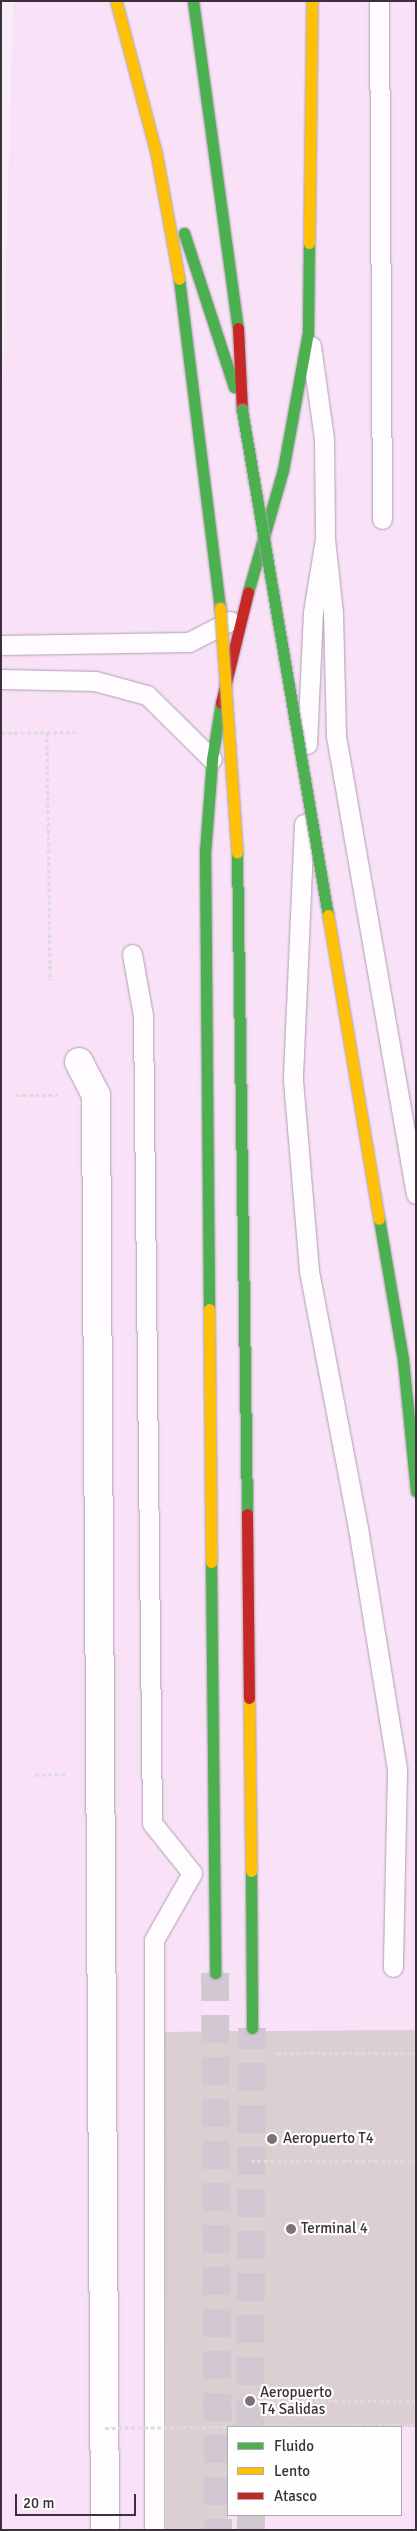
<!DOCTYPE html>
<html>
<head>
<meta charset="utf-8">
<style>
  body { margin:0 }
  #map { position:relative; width:417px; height:2531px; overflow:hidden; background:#f8eef8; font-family:Signika,sans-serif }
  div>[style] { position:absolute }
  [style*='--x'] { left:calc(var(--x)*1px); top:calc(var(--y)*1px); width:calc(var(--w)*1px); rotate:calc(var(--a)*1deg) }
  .built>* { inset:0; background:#f9e1f7 }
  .building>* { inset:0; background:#dbcfd2 }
  .secondary-tunnel>* { height:28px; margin-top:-14px; transform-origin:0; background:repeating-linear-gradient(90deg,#d2c8d2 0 28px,transparent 0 42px) }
  .path>* { height:3px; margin-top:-1.5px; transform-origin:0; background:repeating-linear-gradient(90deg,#dedbde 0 4px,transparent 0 6.5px) }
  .roads { filter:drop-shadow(0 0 1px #aca2ac) drop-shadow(0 0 1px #aca2ac) }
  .lane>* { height:19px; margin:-9.5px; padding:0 9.5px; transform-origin:9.5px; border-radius:9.5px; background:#fefcfe }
  .street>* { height:28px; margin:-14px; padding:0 14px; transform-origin:14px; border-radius:14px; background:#fefcfe }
  .fast>* { height:11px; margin:-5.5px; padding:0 5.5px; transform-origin:5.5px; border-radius:5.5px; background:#4caf50 }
  .slow>* { height:11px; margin:-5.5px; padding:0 5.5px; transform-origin:5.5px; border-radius:5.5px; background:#ffc107 }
  .jam>* { height:11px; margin:-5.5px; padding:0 5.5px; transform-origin:5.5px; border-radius:5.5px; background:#c62828 }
  .path-bridge>* { height:3px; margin-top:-1.5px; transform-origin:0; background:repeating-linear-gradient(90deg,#dedbde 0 4px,transparent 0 6.5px) }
  .bridges { filter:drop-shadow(0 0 1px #aca2ac) drop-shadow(0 0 1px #aca2ac) }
  .fast-bridge>* { height:11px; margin:-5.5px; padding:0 5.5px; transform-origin:5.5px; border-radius:5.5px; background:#4caf50 }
  .slow-bridge>* { height:11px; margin:-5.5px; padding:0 5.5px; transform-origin:5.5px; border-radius:5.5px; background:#ffc107 }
  .jam-bridge>* { height:11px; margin:-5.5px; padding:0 5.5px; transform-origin:5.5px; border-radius:5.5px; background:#c62828 }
  .dots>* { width:14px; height:14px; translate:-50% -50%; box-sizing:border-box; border:2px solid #fefefe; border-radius:50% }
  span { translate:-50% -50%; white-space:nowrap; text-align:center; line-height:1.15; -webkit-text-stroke:4.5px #fefefe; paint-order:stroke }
  .poi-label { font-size:15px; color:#3b2f3a }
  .left { translate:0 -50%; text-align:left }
  .frame { position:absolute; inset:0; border:2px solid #3b2f3a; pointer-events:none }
  .legend { position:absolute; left:227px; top:2426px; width:175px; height:90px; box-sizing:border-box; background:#fefefe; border:1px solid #b0abb0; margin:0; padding:6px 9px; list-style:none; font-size:15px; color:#3b2f3a }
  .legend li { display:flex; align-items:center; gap:10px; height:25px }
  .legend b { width:25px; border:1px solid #b0abb0 }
  .scale { position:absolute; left:15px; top:2494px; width:121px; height:22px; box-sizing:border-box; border:2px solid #3b2f3a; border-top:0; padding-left:6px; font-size:15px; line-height:18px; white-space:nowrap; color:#3b2f3a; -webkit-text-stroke:4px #fefefe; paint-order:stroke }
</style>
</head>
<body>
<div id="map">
  <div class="built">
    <i style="clip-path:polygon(evenodd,13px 1px,416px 1px,416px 2530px,1px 2530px,1px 454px,13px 1px,228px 2427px,401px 2427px,401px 2515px,228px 2515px,228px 2427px)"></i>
  </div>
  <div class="building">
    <i style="clip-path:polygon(416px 2030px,416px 2427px,228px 2427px,228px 2530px,166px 2530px,165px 2032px,237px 2031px,244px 2041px,252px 2044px,260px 2041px,267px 2031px)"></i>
  </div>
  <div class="secondary-tunnel">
    <i style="--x:215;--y:1973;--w:557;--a:89.69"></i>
    <i style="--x:250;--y:2427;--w:399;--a:-89.7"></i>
    <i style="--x:251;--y:2515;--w:15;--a:90"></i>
  </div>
  <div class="path">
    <i style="--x:47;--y:732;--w:248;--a:89.3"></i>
    <i style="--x:1;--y:733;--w:77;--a:-0.7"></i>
    <i style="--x:16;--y:1095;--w:42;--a:0"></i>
    <i style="--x:35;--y:1775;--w:32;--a:-2"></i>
  </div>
  <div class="roads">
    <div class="lane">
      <i style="--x:379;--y:1;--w:518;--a:89.67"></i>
      <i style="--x:311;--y:346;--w:94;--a:82"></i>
      <i style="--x:324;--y:439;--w:100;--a:89.4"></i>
      <i style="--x:325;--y:539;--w:74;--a:83.8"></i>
      <i style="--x:333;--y:613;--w:123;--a:88.6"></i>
      <i style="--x:336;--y:736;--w:465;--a:80.1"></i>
      <i style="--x:1;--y:645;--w:188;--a:-0.9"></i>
      <i style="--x:189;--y:642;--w:46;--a:-27.1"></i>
      <i style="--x:1;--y:679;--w:94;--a:1.2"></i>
      <i style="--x:95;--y:681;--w:54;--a:15.1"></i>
      <i style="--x:147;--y:695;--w:91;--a:44.6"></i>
      <i style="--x:307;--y:744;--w:132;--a:-87.4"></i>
      <i style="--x:313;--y:612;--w:74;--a:-80.7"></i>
      <i style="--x:304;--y:824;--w:256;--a:92.5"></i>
      <i style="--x:293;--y:1080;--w:192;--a:85.2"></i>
      <i style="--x:309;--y:1271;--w:262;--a:79.2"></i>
      <i style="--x:358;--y:1528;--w:245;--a:80.8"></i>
      <i style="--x:397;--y:1770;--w:197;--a:91.2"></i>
      <i style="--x:132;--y:954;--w:63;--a:79.9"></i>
      <i style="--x:143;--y:1016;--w:807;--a:89.36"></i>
      <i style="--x:152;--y:1823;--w:64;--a:51.3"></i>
      <i style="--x:192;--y:1873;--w:77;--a:119.6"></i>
      <i style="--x:154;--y:1940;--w:590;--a:90"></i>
    </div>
    <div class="street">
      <i style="--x:79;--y:1062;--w:37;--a:63"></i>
      <i style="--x:96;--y:1095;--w:1435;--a:89.64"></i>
    </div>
    <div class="fast">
      <i style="--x:193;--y:1;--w:330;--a:82.2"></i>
      <i style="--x:184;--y:233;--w:162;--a:72"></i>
      <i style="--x:179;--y:279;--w:332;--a:82.9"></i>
      <i style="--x:248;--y:592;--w:127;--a:-74"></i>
      <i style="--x:283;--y:470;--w:139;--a:-79.7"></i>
      <i style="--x:308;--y:333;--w:90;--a:-89.4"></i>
      <i style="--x:209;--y:1309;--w:456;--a:-90.5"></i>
      <i style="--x:205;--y:853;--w:94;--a:-85.7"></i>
      <i style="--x:212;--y:759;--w:57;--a:-80.9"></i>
      <i style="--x:211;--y:1562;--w:411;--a:89.4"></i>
    </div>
    <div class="slow">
      <i style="--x:116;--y:1;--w:156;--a:75.2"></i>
      <i style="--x:156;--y:152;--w:129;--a:79.7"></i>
      <i style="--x:309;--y:243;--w:242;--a:-89.3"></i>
      <i style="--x:209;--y:1309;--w:253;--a:89.5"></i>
    </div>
    <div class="jam">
      <i style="--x:238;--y:328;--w:82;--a:87.2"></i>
      <i style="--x:221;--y:703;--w:114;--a:-76.3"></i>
    </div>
  </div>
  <div class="path-bridge">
    <i style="--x:277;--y:2053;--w:139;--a:0"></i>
    <i style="--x:251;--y:2161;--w:165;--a:0"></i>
    <i style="--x:250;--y:2401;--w:166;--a:0"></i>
    <i style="--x:105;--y:2428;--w:311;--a:-0.6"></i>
  </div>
  <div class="bridges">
    <div class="fast-bridge">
      <i style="--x:242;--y:410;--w:512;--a:80.34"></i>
      <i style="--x:237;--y:852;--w:662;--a:89.13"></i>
      <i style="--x:379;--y:1219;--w:143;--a:80.3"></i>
      <i style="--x:403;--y:1360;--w:132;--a:84.3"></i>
      <i style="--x:251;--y:1871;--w:157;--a:89.6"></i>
    </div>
    <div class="slow-bridge">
      <i style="--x:220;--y:608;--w:245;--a:86"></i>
      <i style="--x:328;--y:915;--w:308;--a:80.5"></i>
      <i style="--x:249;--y:1698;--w:173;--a:89.3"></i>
    </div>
    <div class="jam-bridge">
      <i style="--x:247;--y:1514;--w:184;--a:89.4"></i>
    </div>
  </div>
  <div class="dots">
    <i style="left:272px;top:2139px;background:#7d727c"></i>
    <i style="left:291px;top:2229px;background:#7d727c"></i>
    <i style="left:250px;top:2401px;background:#7d727c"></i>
  </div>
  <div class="poi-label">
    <span class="left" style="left:283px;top:2139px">Aeropuerto T4</span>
    <span class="left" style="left:301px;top:2229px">Terminal 4</span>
    <span class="left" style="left:260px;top:2401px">Aeropuerto<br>T4 Salidas</span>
  </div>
  <div class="frame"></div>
  <ul class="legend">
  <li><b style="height:6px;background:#4caf50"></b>Fluido</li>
  <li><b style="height:6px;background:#ffc107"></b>Lento</li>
  <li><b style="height:6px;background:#c62828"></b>Atasco</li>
  </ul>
  <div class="scale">20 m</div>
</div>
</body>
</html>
